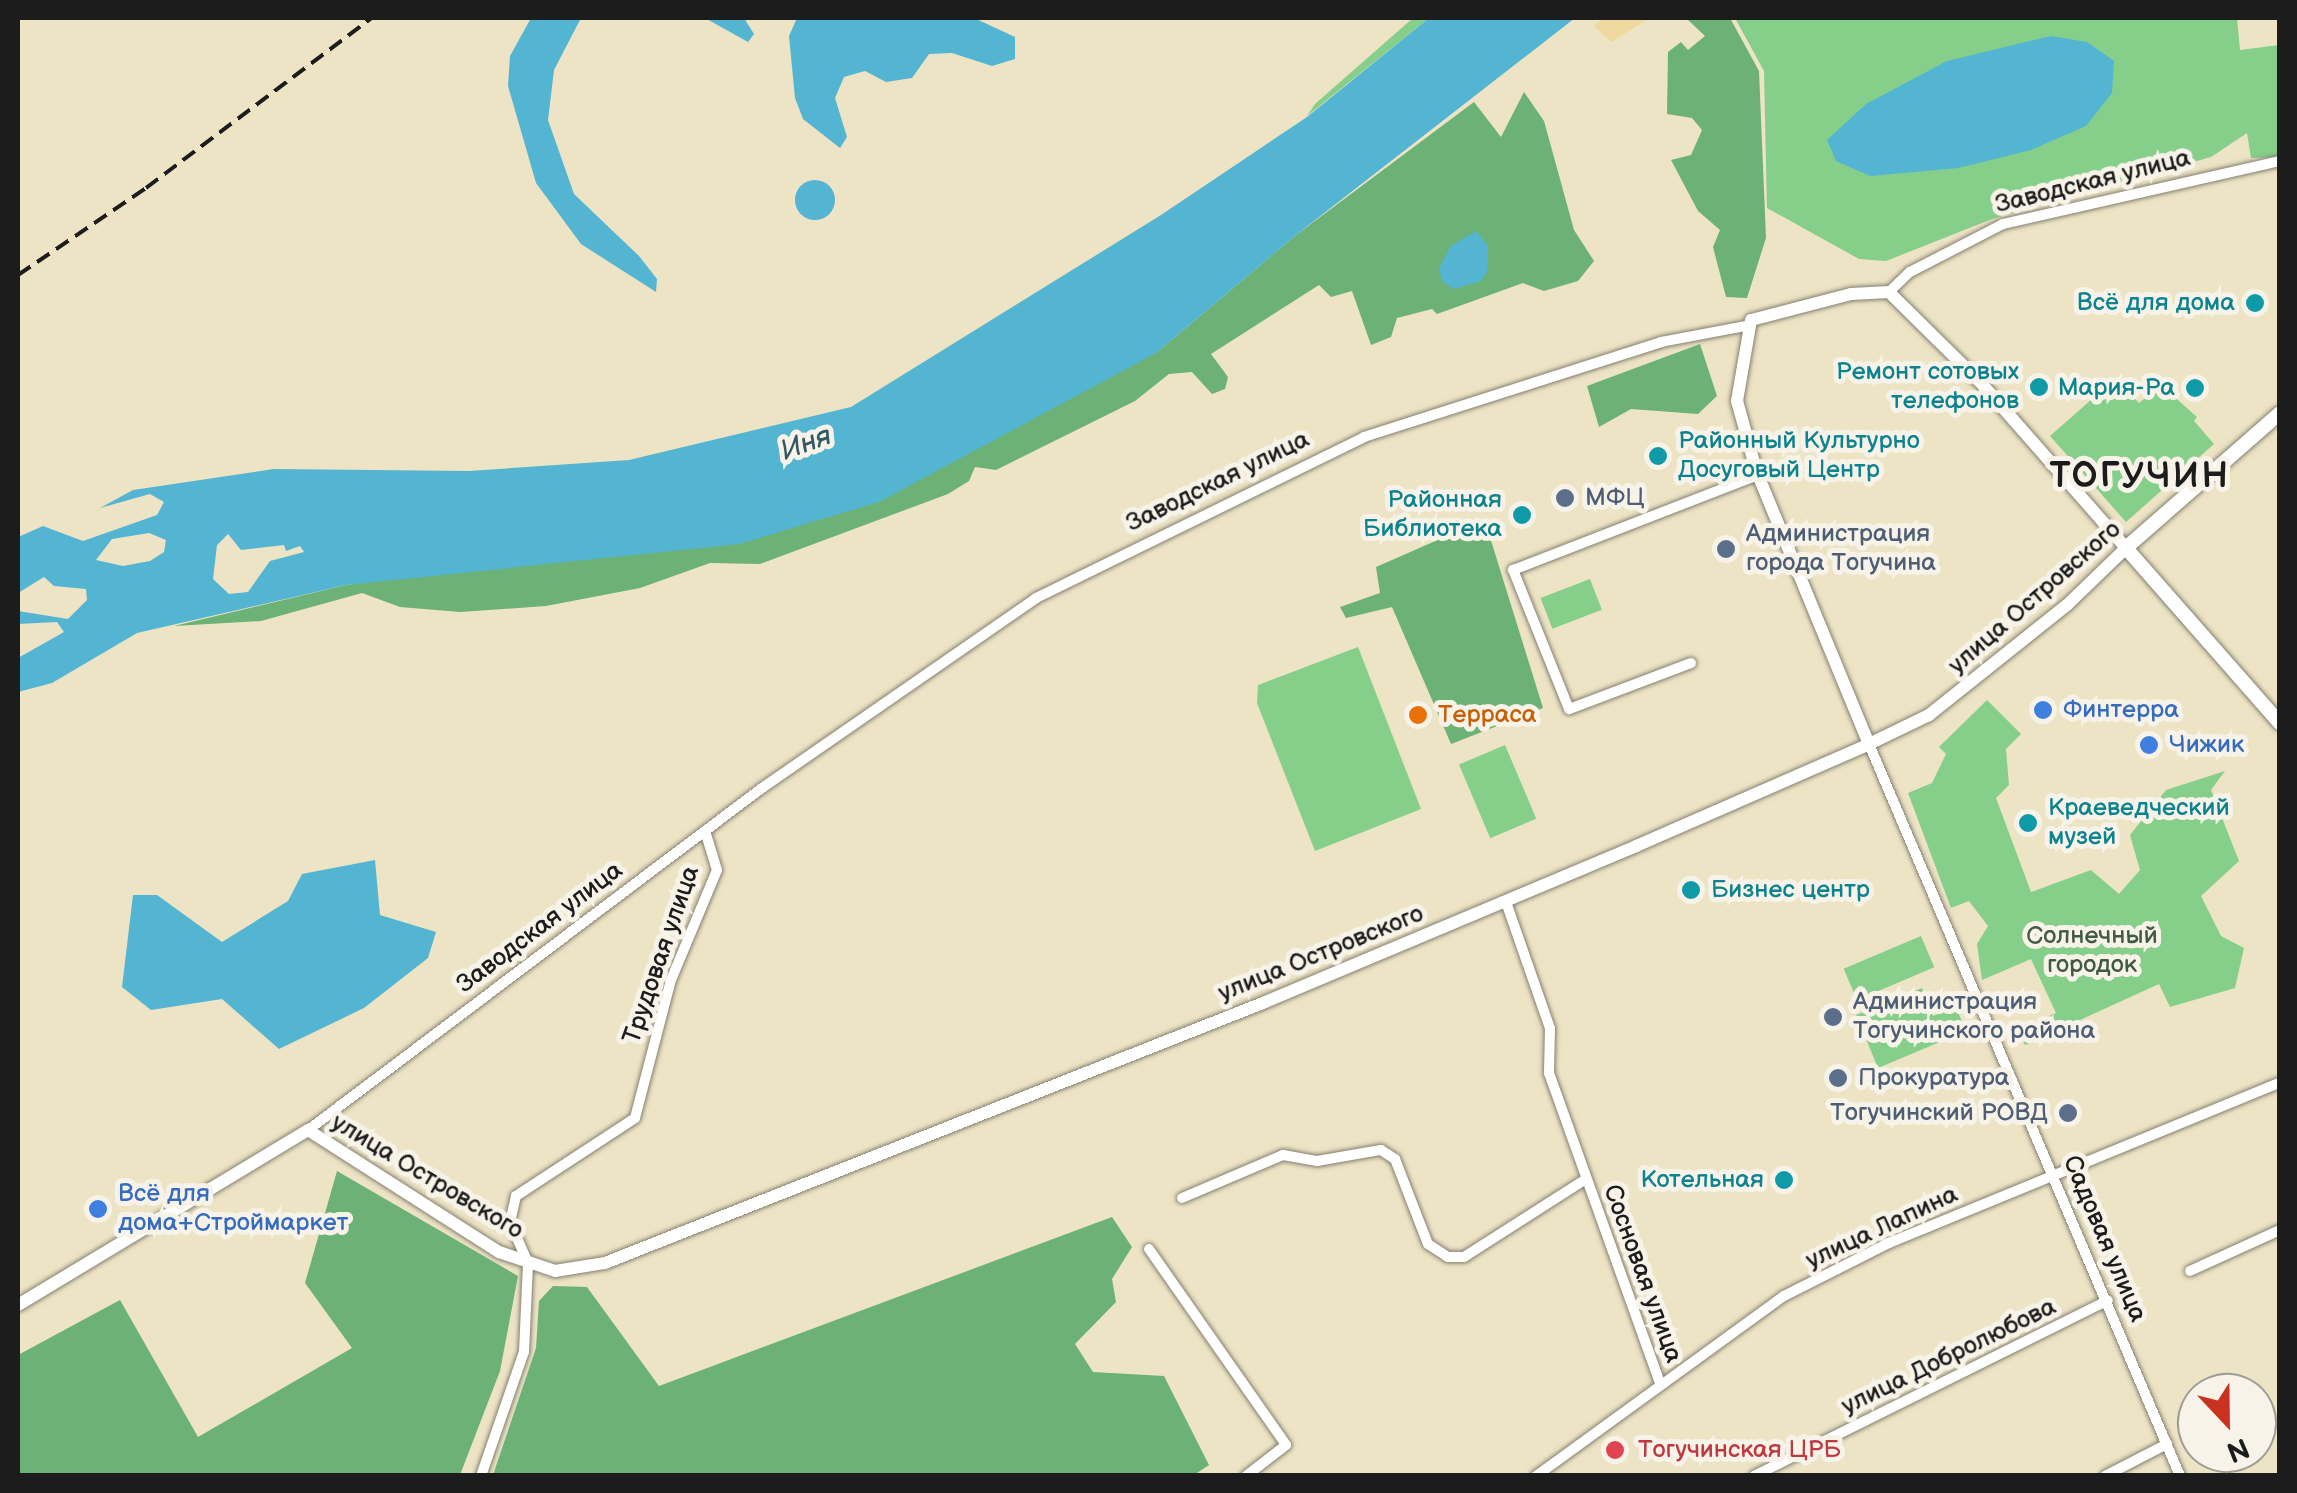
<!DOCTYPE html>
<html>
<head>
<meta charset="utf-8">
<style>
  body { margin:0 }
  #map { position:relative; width:2297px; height:1493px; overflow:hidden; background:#ede3c5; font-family:"Balsamiq Sans",sans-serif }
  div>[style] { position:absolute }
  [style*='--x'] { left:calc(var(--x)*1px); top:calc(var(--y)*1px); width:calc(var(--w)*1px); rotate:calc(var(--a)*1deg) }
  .green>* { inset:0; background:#85cf8b; transform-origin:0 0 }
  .forest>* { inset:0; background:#6cb277 }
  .sand>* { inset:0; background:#eeda9e }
  .water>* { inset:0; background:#53b5d2 }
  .round { border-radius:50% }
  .roads { filter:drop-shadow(0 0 2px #848070) drop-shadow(0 0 2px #848070) }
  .minor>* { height:10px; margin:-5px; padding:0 5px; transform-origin:5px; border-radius:5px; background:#fff }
  .tertiary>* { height:12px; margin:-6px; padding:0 6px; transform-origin:6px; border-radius:6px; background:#fff }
  .secondary>* { height:14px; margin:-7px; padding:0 7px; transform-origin:7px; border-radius:7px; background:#fff }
  .rail>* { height:4px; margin-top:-2px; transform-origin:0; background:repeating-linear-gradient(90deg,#1c1c1c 0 15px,transparent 0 23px) }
  .dots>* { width:28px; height:28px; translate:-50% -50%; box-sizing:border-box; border:5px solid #f7f3e8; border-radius:50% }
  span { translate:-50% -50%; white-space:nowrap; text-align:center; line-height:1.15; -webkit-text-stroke:10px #f7f3e8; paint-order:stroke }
  .street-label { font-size:25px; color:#1c1c1c }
  .culture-label { font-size:25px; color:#0d838f }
  .right { translate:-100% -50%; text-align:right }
  .left { translate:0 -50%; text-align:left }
  .service-label { font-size:25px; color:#4e5e75 }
  .shop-label { font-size:25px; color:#366cbe }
  .food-label { font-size:25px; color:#c56008 }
  .park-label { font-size:25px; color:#415b43 }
  .health-label { font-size:25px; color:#be3a42 }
  .water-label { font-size:28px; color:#325965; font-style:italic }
  .district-label { font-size:35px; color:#1c1c1c; font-weight:700; letter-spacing:2.5px }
  .frame { position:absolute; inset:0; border:20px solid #1c1c1c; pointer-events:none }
  .north { position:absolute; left:2177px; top:1373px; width:100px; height:100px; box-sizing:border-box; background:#f7f3e8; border:2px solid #9f9d96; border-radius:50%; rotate:158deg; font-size:28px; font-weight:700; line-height:40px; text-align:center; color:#1c1c1c }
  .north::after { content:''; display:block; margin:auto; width:35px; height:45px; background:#c8321e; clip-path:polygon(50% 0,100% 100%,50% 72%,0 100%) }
</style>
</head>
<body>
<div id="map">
  <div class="green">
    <i style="clip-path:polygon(1413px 18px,1429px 18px,1307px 116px,1315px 104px)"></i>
    <i style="clip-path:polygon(1735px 18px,2237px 18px,2240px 50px,2279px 45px,2279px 157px,2251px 158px,2247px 133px,2211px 157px,1992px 219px,1886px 261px,1859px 259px,1767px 208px,1764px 71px)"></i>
    <i style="clip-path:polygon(2116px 378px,2139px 403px,2161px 385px,2197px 417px,2194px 421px,2214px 444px,2126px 522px,2050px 436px)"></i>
    <i style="left:1590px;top:579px;width:33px;height:53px;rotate:69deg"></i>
    <i style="clip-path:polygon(1358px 647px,1421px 809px,1315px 851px,1257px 703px,1258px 685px)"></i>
    <i style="clip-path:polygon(1987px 700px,2021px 734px,2006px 749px,2009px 785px,1996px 798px,2031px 892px,2091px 870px,2119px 894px,2140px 870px,2130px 835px,2166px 790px,2225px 771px,2211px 790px,2239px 861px,2201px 896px,2221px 936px,2244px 948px,2235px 988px,2170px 1007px,2159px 984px,2025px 1045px,2018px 1030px,2056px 1013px,2031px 959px,1982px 980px,1977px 944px,1988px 926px,1969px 901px,1951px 908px,1908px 793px,1932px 783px,1946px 754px,1939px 747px)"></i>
    <i style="left:1505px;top:745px;width:80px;height:50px;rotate:67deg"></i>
    <i style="left:1921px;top:936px;width:34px;height:84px;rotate:67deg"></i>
    <i style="clip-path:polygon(1922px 988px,1933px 1016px,1956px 1007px,1966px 1031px,1878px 1068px,1856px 1015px)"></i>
  </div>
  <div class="forest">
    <i style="clip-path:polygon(1686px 18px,1730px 18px,1759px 71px,1766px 238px,1747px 298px,1726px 297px,1713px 247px,1720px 230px,1698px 211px,1671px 160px,1691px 155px,1702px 130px,1692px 118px,1667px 114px,1668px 52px,1681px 42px,1688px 50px,1705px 36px)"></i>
    <i style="clip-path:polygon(1524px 92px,1544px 121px,1574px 230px,1594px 261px,1578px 281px,1544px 291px,1523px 283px,1437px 314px,1432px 309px,1397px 318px,1391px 337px,1371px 345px,1352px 291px,1331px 297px,1319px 285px,1211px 354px,1228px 377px,1225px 389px,1212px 394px,1192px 372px,1169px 374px,1135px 401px,996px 470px,975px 467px,969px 481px,948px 494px,760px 564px,710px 563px,640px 588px,546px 606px,460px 612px,400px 607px,362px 593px,261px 621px,174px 626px,346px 585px,407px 577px,1156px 353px,1296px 235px,1474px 102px,1501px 137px)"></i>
    <i style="clip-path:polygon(1700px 344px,1717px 396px,1698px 414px,1631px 409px,1599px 427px,1587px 386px)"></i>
    <i style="clip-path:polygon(1465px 528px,1489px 534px,1543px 708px,1451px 744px,1392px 607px,1346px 618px,1340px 607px,1380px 593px,1376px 567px)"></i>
    <i style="clip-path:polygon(337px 1171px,518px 1276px,500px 1371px,460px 1475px,18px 1475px,18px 1355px,120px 1300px,198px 1437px,352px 1348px,305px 1283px)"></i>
    <i style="clip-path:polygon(1112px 1217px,1132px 1247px,1112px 1279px,1116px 1302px,1075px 1344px,1093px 1372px,1164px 1376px,1209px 1465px,1194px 1475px,493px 1475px,536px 1348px,539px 1301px,553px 1286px,587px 1287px,659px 1386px)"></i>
  </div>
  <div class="sand">
    <i style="clip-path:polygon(1603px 18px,1650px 18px,1611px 42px,1594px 26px)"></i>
  </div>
  <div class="water">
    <i style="clip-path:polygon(531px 18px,581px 18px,554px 70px,548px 120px,574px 194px,639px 256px,657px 279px,656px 292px,581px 244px,536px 183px,508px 86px,510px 56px)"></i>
    <i style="clip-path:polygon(705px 18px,744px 18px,754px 34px,748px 42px)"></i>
    <i style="clip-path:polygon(797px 18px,974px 18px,1015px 37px,1015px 59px,992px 66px,952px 53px,929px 54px,912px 78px,886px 82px,865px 71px,844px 77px,835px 98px,847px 137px,840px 148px,803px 119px,795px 98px,789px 36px)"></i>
    <i style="clip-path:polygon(evenodd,1429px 18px,1575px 18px,1296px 235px,1156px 353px,879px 502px,739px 544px,346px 585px,137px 633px,52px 683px,18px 692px,18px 658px,64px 632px,57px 622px,18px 624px,18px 611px,68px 619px,87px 600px,86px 589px,54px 586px,44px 577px,18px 593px,18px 537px,43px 526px,83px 541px,157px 515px,164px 502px,150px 494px,100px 508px,133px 490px,160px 486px,274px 469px,469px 471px,629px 460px,851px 407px,1161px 215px,1307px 117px,1429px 18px,149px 533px,166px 540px,164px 552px,150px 561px,123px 566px,96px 560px,112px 539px,149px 533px,1429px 18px,228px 534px,241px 550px,284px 545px,286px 551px,300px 546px,304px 552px,270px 561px,248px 592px,229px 594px,213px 579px,217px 545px,228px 534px)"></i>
    <i style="clip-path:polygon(2051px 36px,2087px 42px,2114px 61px,2112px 93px,2086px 126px,2031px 150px,1958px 168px,1870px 176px,1836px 161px,1827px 140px,1866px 104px,1947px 61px)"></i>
    <i class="round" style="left:795px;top:180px;width:40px;height:40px"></i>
    <i style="clip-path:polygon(1476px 231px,1488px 246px,1487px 272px,1481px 281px,1454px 289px,1442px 281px,1439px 268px,1451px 246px)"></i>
    <i style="clip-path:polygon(375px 860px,380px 915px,436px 932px,428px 958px,364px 1008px,279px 1049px,222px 999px,151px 1010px,122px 987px,133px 895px,157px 895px,222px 942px,288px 901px,302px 874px)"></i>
  </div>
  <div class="roads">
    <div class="minor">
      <i style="--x:1889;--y:292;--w:29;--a:-44"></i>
      <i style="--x:1910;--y:272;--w:105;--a:-27.3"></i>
      <i style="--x:2003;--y:224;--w:284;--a:-12.8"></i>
      <i style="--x:1691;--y:663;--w:130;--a:159.3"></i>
      <i style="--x:1569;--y:709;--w:150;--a:-111.9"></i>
      <i style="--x:1513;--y:570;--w:263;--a:-21.2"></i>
      <i style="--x:1869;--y:744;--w:795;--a:66.98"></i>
      <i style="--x:1506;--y:902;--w:133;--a:70.8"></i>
      <i style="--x:1550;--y:1028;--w:45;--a:91.3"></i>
      <i style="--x:1549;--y:1073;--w:329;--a:70.3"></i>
      <i style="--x:308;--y:1130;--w:568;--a:-36.99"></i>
      <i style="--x:762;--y:788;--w:333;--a:-34.7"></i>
      <i style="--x:1036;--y:598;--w:365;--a:-26.1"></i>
      <i style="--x:1364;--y:437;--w:312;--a:-17.7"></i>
      <i style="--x:1661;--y:342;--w:86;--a:-10.7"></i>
      <i style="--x:1182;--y:1198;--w:110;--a:-23.1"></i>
      <i style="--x:1283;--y:1155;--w:35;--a:10"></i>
      <i style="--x:1317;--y:1161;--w:65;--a:-9.8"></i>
      <i style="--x:1381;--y:1150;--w:17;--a:33"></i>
      <i style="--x:1395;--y:1159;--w:91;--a:68.8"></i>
      <i style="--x:1428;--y:1244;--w:24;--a:33"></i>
      <i style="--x:1448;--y:1257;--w:16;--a:0"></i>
      <i style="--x:1464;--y:1257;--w:145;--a:-32.6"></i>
      <i style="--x:1149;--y:1249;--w:239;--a:55"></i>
      <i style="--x:1286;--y:1445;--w:51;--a:142.2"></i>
      <i style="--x:2190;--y:1271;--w:99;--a:-24.5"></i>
      <i style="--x:481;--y:1476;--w:131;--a:-70.9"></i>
      <i style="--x:524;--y:1352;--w:89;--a:-87.4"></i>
      <i style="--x:528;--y:1263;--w:45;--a:-113.7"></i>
      <i style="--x:510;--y:1222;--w:27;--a:-77"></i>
      <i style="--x:516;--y:1196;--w:142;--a:-33.2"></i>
      <i style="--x:635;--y:1118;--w:143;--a:-75.4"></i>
      <i style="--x:671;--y:980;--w:119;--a:-67.3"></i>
      <i style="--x:717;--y:870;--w:41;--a:-107.1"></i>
      <i style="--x:1536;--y:1476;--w:306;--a:-36"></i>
      <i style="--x:1784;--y:1296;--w:118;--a:-26.8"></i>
      <i style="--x:1889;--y:1243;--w:422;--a:-22.3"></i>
      <i style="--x:1754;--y:1476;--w:395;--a:-26.4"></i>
      <i style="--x:2105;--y:1476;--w:70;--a:-27.3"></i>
    </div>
    <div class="tertiary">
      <i style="--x:18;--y:1305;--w:339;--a:-31.1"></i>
      <i style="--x:308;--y:1130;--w:227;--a:32.6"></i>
      <i style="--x:499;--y:1252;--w:59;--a:18.7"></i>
      <i style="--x:555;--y:1271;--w:51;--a:-9.1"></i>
      <i style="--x:605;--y:1263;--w:708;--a:-21.56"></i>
      <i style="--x:1263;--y:1003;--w:405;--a:-22.8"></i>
      <i style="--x:1636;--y:846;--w:254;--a:-23.6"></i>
      <i style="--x:1869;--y:744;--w:67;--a:-25.8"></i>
      <i style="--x:1929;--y:715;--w:176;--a:-38.6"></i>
      <i style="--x:2067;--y:605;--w:82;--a:-44"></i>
      <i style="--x:2126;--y:548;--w:217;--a:-131.3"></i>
      <i style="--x:1983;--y:385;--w:132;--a:-135.3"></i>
      <i style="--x:1889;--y:292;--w:38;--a:177"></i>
      <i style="--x:1851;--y:294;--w:103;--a:165.4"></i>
      <i style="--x:1751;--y:320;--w:82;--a:99.8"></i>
      <i style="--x:1737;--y:401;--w:72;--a:74.6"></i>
      <i style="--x:1756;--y:470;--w:296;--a:67.6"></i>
    </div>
    <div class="secondary">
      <i style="--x:2280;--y:413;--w:205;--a:138.8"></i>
      <i style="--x:2126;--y:548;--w:233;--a:48.7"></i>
    </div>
  </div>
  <div class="rail">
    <i style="--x:18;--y:275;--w:155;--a:-34.2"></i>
    <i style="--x:146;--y:188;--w:283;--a:-37"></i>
  </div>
  <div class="dots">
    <i style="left:2255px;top:303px;background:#0f9aa8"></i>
    <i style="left:2039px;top:387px;background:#0f9aa8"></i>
    <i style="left:2195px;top:388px;background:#0f9aa8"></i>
    <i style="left:1658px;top:456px;background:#0f9aa8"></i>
    <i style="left:1565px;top:498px;background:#5c6f8a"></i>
    <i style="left:1522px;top:515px;background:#0f9aa8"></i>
    <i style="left:1726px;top:549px;background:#5c6f8a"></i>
    <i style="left:2043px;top:710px;background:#3f7fe0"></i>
    <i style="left:1418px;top:715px;background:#e8710a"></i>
    <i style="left:2149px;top:745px;background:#3f7fe0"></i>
    <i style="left:2028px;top:823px;background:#0f9aa8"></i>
    <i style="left:1691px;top:890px;background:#0f9aa8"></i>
    <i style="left:1833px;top:1017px;background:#5c6f8a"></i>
    <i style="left:1838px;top:1078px;background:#5c6f8a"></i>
    <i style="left:2068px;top:1113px;background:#5c6f8a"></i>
    <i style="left:1784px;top:1180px;background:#0f9aa8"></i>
    <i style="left:98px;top:1209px;background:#3f7fe0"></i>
    <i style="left:1615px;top:1450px;background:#e0444e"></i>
  </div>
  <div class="street-label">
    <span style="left:2093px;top:182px;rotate:-14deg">Заводская улица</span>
    <span style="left:1218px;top:482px;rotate:-26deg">Заводская улица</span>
    <span style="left:2035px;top:598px;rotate:-41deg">улица Островского</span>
    <span style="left:540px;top:928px;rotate:-37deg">Заводская улица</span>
    <span style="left:1321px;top:954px;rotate:-22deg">улица Островского</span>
    <span style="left:662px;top:955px;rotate:-71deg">Трудовая улица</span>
    <span style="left:427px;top:1177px;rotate:31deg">улица Островского</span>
    <span style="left:1882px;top:1228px;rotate:-25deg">улица Лапина</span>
    <span style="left:2104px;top:1239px;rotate:67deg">Садовая улица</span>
    <span style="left:1642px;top:1274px;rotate:70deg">Сосновая улица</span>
    <span style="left:1949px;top:1357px;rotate:-26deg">улица Добролюбова</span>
  </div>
  <div class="culture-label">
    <span class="right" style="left:2235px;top:303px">Всё для дома</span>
    <span class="right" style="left:2019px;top:387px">Ремонт сотовых<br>телефонов</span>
    <span class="right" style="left:2175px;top:388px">Мария-Ра</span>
    <span class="left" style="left:1678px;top:456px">Районный Культурно<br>Досуговый Центр</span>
    <span class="right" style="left:1502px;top:515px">Районная<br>Библиотека</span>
    <span class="left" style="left:2048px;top:823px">Краеведческий<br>музей</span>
    <span class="left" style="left:1711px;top:890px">Бизнес центр</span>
    <span class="right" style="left:1764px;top:1180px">Котельная</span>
  </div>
  <div class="service-label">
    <span class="left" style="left:1585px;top:498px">МФЦ</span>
    <span class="left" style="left:1746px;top:549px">Администрация<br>города Тогучина</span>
    <span class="left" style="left:1853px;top:1017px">Администрация<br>Тогучинского района</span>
    <span class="left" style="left:1858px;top:1078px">Прокуратура</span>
    <span class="right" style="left:2048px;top:1113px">Тогучинский РОВД</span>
  </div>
  <div class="shop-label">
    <span class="left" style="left:2063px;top:710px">Финтерра</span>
    <span class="left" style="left:2169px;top:745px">Чижик</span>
    <span class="left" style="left:118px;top:1209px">Всё для<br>дома+Строймаркет</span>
  </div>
  <div class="food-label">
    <span class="left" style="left:1438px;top:715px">Терраса</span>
  </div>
  <div class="park-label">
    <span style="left:2092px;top:951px">Солнечный<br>городок</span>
  </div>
  <div class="health-label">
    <span class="left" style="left:1638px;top:1450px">Тогучинская ЦРБ</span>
  </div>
  <div class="water-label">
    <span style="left:806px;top:444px;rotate:-20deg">Иня</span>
  </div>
  <div class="district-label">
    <span style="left:2140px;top:477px">ТОГУЧИН</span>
  </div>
  <div class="frame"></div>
  <div class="north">N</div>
</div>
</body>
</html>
